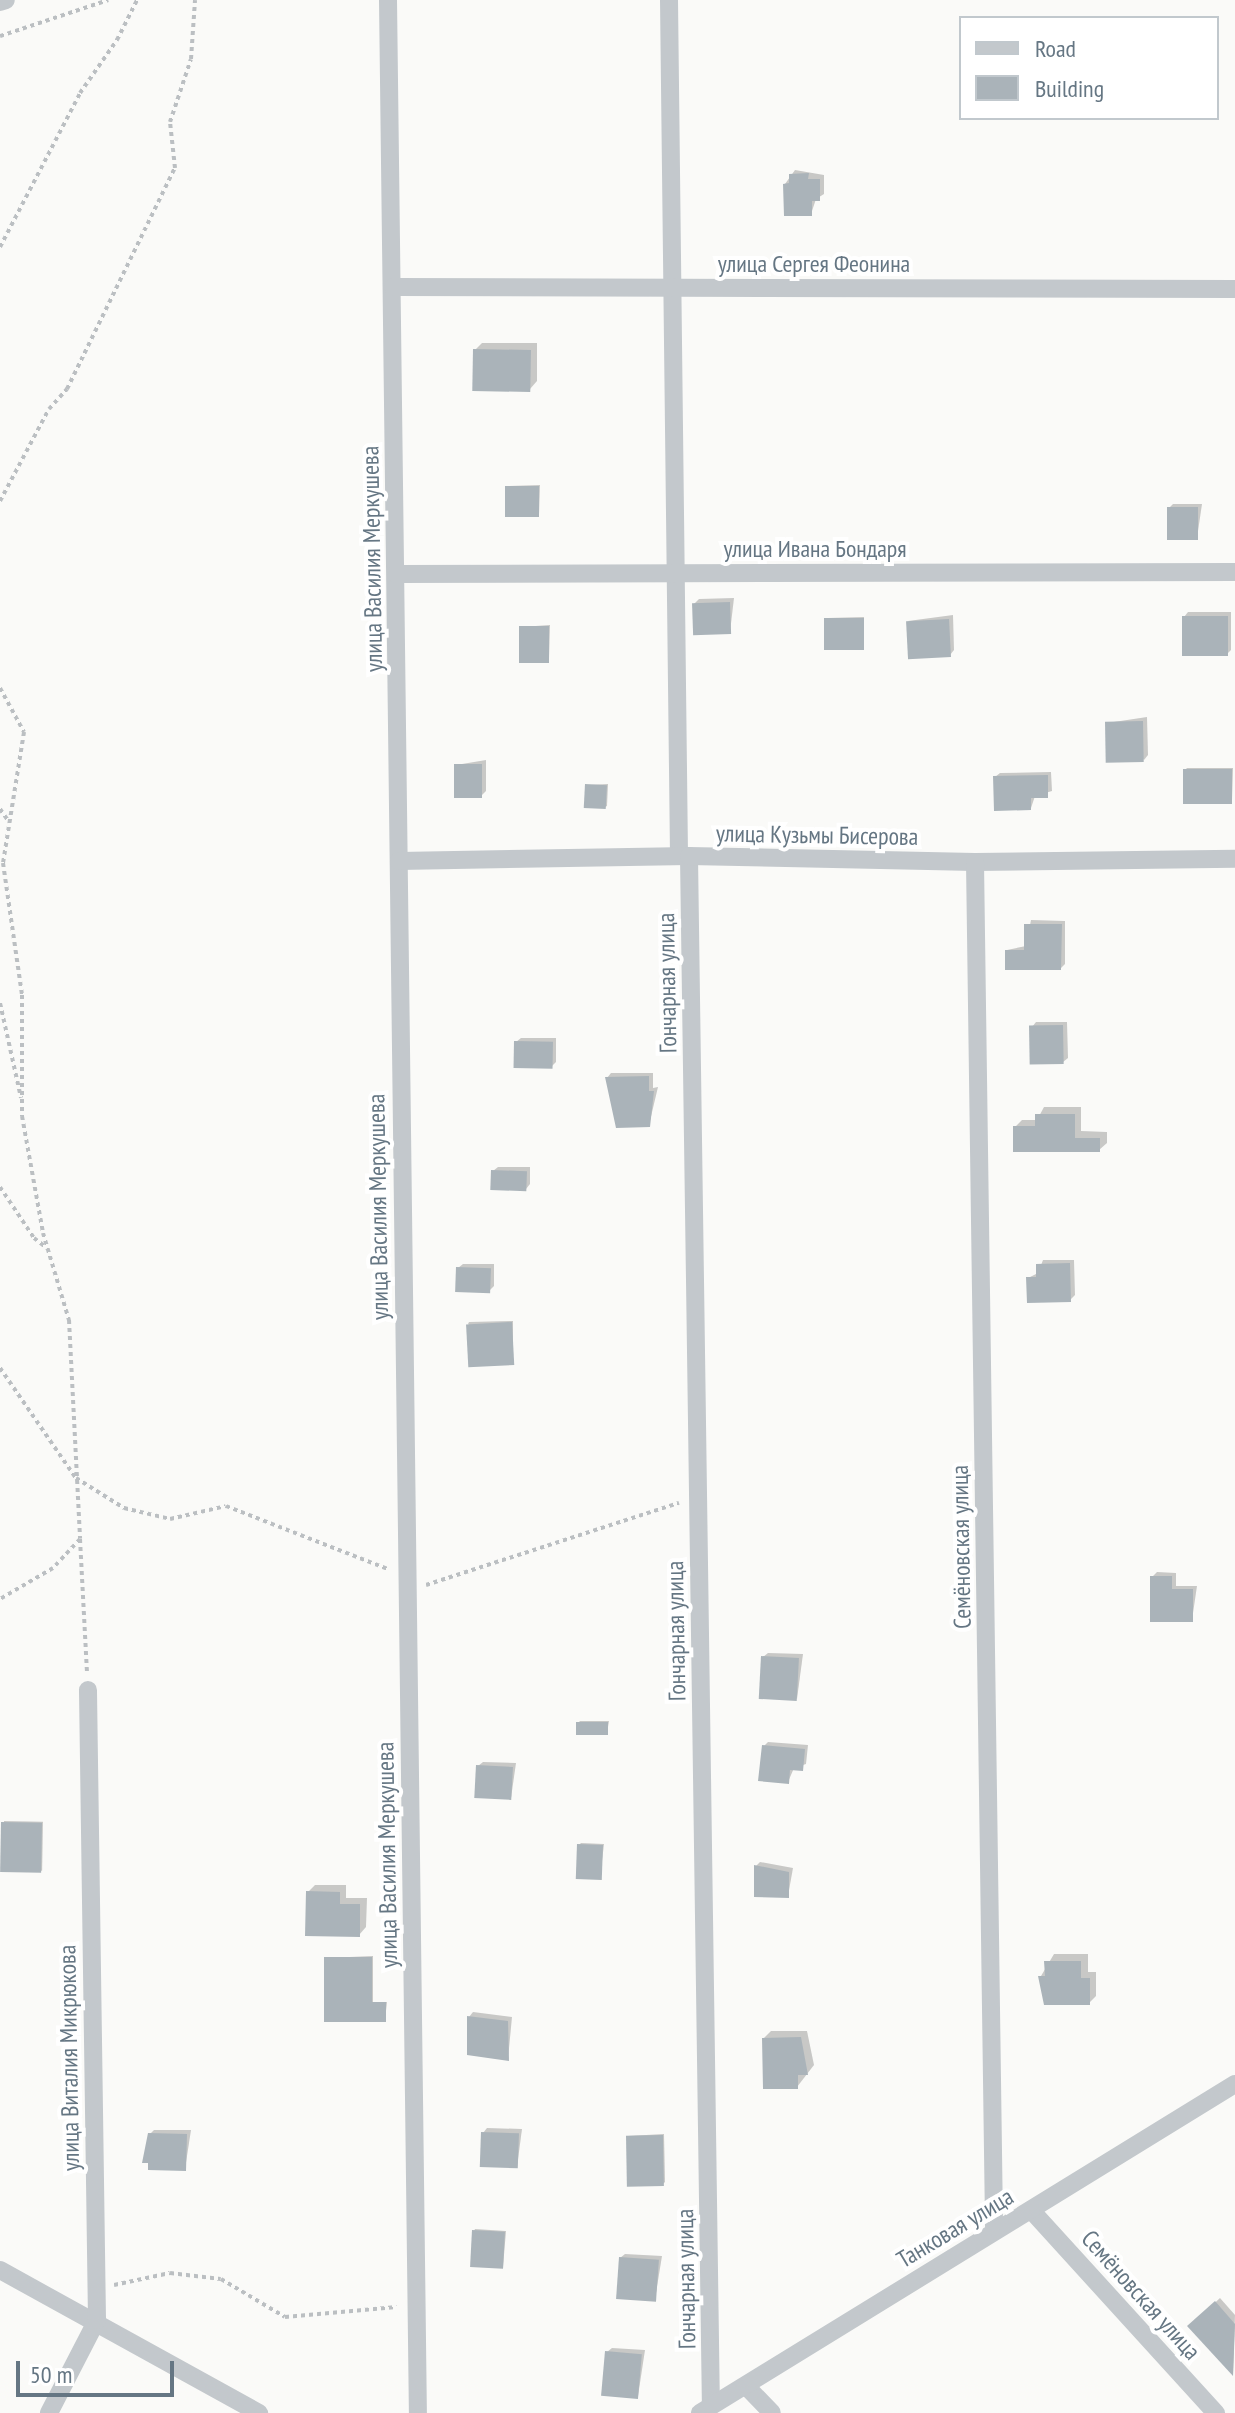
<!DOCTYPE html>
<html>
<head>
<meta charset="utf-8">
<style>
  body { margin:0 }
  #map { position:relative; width:1235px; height:2413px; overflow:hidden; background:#fafaf8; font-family:"PT Sans Narrow",sans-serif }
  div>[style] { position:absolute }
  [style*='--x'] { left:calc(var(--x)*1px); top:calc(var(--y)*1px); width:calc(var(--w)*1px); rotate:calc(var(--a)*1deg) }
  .shadow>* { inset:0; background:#0003; transform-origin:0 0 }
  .building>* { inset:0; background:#aab3b9; transform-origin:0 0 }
  .path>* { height:4px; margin-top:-2px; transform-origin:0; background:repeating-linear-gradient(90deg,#bbbfc2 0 4px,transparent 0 8px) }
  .street>* { height:18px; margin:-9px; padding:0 9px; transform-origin:9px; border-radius:9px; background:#c3c8cc }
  span { translate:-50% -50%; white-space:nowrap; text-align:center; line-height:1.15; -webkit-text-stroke:8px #fff; paint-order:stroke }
  .street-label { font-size:24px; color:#657683 }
  .legend { position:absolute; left:959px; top:16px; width:260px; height:104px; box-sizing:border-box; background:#fff; border:2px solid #c1c8cd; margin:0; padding:10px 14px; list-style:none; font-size:24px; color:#657683 }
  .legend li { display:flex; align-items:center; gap:16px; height:40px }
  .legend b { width:40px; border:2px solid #c1c8cd }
  .scale { position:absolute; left:16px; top:2361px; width:158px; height:36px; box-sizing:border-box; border:4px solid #657683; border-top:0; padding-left:10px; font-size:24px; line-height:28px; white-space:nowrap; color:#657683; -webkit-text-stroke:6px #fff; paint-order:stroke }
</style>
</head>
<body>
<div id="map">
  <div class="shadow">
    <i style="clip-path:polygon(795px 170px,824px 175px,824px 194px,816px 199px,811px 214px,785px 184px)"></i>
    <i style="clip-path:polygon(482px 343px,537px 343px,537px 381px,530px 389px,475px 350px)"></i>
    <i style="clip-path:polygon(540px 485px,539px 515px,507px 488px,509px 486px)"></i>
    <i style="clip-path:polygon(1173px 504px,1202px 504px,1197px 538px,1169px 508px)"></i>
    <i style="clip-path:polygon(734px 598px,730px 632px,694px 604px,699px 599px)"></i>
    <i style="clip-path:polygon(1188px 612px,1231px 612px,1231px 650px,1227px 654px,1184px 617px)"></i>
    <i style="clip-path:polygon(953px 615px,954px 650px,950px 655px,908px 621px)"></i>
    <i style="clip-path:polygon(864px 617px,863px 648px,826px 620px,828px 618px)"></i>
    <i style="clip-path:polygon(550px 625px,549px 659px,548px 661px,521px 627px)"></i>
    <i style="clip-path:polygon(1147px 717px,1148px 755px,1144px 760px,1107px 723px)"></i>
    <i style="clip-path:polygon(486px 760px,486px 791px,482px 795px,456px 765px)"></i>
    <i style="clip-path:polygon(1187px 768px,1233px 768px,1232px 800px,1185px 770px)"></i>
    <i style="clip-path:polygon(1051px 772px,1052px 791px,1035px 796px,1031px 808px,995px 777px,1000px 773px)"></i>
    <i style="clip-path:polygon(608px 784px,607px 806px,605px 807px,587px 785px)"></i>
    <i style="clip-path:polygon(1031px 920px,1065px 921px,1065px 964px,1061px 968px,1007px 950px,1026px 946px)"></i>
    <i style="clip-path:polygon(1036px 1022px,1067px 1022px,1068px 1058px,1063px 1062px,1032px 1027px)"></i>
    <i style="clip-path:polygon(521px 1038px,556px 1038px,556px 1062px,551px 1067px,516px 1042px)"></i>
    <i style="clip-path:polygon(611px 1073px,653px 1073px,653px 1088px,658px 1087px,649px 1125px,607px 1078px)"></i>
    <i style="clip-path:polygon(1044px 1107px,1081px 1107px,1081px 1131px,1107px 1132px,1107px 1143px,1099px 1150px,1015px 1127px,1022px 1120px,1037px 1120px)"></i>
    <i style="clip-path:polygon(498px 1167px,530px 1167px,530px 1184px,526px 1189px,493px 1171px)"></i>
    <i style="clip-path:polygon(1043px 1260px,1074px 1260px,1075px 1295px,1070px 1300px,1028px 1278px,1038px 1273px)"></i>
    <i style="clip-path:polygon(463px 1264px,494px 1264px,494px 1286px,490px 1290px,458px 1268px)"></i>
    <i style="clip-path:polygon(513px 1321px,513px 1363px,468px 1324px,469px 1322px)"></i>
    <i style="clip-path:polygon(1157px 1572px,1176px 1573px,1176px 1586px,1197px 1586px,1192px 1620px,1152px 1577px)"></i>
    <i style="clip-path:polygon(768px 1653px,803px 1654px,797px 1699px,763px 1657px)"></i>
    <i style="clip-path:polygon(609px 1721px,607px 1733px,578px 1723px,580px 1721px)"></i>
    <i style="clip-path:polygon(768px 1742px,808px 1745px,806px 1764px,794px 1768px,788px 1782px,764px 1746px)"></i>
    <i style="clip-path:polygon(483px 1762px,516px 1763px,511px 1798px,478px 1766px)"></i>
    <i style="left:4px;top:1821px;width:39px;height:49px;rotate:1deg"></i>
    <i style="clip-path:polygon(581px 1843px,604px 1844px,600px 1878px,579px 1845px)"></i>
    <i style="clip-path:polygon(760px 1862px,793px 1868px,788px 1896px,756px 1866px)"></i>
    <i style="clip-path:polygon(315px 1885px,346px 1885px,346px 1898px,367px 1898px,366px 1927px,359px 1935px,308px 1892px)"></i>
    <i style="clip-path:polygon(1054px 1954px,1088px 1954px,1088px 1972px,1096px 1972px,1096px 1996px,1089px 2003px,1041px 1976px)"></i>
    <i style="clip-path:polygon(373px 1956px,373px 2002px,387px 2002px,385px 2020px,326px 1958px)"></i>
    <i style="clip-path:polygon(473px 2012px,512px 2017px,508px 2059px,469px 2017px)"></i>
    <i style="clip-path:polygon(771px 2031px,807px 2031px,814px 2065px,797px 2087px,764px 2038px)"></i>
    <i style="clip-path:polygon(487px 2128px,522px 2129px,517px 2167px,483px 2133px)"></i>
    <i style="clip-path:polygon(154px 2130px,191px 2130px,185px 2169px,150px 2134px)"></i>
    <i style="clip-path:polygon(664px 2134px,665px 2182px,663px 2184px,628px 2136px)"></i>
    <i style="clip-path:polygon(475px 2229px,506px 2231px,503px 2267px,474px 2231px)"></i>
    <i style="clip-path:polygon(625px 2254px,662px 2256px,655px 2299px,620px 2258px)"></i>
    <i style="clip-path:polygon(1220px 2298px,1235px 2315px,1233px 2374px,1190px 2326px)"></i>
    <i style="clip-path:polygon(612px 2348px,645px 2350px,638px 2396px,607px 2352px)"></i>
  </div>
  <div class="building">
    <i style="clip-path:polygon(809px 173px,808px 179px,820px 179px,820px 201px,812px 201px,812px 216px,784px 216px,783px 184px,789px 183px,789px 174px)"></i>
    <i style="left:473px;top:349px;width:58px;height:42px;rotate:1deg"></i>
    <i style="left:539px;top:486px;width:31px;height:34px;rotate:90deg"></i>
    <i style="left:1167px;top:507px;width:31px;height:33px"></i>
    <i style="left:730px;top:602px;width:32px;height:38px;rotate:88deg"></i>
    <i style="left:1182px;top:616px;width:46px;height:40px"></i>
    <i style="left:864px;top:618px;width:32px;height:40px;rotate:90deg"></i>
    <i style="left:949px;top:619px;width:38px;height:43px;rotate:87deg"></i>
    <i style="left:519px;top:626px;width:30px;height:37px"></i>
    <i style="left:1143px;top:721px;width:41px;height:38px;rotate:89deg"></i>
    <i style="left:454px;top:764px;width:28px;height:34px"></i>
    <i style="left:1183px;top:769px;width:49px;height:35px"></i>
    <i style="clip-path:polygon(1048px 775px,1048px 798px,1031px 798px,1031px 810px,994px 811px,993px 776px)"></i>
    <i style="left:585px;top:784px;width:22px;height:24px;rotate:3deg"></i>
    <i style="clip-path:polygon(1024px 924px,1062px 924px,1061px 970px,1005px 970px,1005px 950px,1024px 950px)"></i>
    <i style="left:1063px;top:1025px;width:39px;height:34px;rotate:89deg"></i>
    <i style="left:514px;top:1041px;width:39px;height:27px;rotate:1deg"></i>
    <i style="clip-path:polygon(649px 1076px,649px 1091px,654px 1091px,650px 1127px,616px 1128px,605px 1077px)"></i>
    <i style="clip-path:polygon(1035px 1114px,1075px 1114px,1075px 1138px,1100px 1138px,1100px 1152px,1013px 1152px,1013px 1126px,1035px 1126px)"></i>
    <i style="left:491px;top:1170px;width:36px;height:20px;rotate:2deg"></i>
    <i style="clip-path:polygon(1070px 1263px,1071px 1302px,1027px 1303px,1026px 1277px,1036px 1277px,1036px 1264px)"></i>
    <i style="left:456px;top:1267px;width:35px;height:25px;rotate:2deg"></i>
    <i style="left:512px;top:1322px;width:43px;height:46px;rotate:87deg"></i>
    <i style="clip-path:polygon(1150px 1576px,1172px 1576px,1172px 1589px,1193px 1589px,1193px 1622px,1150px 1622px)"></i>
    <i style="left:761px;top:1656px;width:38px;height:43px;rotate:3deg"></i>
    <i style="left:576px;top:1722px;width:32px;height:13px"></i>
    <i style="clip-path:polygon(762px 1745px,805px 1749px,803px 1771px,790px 1770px,789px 1784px,758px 1781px)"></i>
    <i style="left:476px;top:1765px;width:37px;height:33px;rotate:3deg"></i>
    <i style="left:1px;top:1822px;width:41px;height:50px;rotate:1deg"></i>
    <i style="left:577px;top:1844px;width:26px;height:35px;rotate:2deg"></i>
    <i style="clip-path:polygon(754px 1865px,789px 1872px,789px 1898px,754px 1897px)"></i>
    <i style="clip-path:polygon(306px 1891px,340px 1892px,340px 1904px,360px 1904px,360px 1937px,305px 1936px)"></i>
    <i style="clip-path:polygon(324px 1957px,372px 1957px,372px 2002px,386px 2002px,386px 2022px,324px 2022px)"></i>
    <i style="clip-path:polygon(1044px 1961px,1081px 1961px,1081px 1978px,1090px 1978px,1090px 2005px,1044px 2005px,1038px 1976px,1045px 1976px)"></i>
    <i style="clip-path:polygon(467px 2016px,508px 2021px,509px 2061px,467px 2055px)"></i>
    <i style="clip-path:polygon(801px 2037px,808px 2075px,798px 2075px,798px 2089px,763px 2089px,762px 2038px)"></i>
    <i style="left:481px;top:2132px;width:38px;height:35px;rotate:2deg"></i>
    <i style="clip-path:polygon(148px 2133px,187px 2134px,186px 2171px,148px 2170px,148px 2163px,142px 2163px)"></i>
    <i style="left:663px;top:2135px;width:51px;height:37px;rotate:89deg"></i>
    <i style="left:472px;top:2230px;width:33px;height:37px;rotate:3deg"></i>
    <i style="left:619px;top:2257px;width:40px;height:42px;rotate:4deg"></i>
    <i style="clip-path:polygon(1215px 2301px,1235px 2324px,1233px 2376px,1187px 2326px)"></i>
    <i style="left:605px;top:2351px;width:37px;height:45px;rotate:5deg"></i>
  </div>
  <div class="path">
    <i style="--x:0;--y:36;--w:114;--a:-18.4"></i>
    <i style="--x:0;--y:247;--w:174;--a:-62.5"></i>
    <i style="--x:80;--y:93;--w:65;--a:-55.1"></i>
    <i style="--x:117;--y:40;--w:45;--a:-63.4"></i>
    <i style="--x:0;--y:501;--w:104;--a:-62"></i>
    <i style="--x:49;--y:409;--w:27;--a:-48"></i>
    <i style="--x:67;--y:389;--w:246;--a:-64"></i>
    <i style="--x:175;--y:168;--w:46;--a:-96.2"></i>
    <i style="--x:170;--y:122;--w:66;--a:-71.6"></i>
    <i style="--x:191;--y:59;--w:59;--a:-86.1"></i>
    <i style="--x:0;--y:688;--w:50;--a:61.4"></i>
    <i style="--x:24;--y:732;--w:133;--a:99.1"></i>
    <i style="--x:3;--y:863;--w:133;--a:81.8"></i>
    <i style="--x:22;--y:995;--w:121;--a:90"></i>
    <i style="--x:22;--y:1116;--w:119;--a:79.8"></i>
    <i style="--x:43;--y:1233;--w:91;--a:73.4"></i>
    <i style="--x:69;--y:1320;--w:219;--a:87.1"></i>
    <i style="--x:80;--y:1539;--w:40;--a:133"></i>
    <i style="--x:53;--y:1568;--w:61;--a:149.7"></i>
    <i style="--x:0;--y:809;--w:16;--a:55"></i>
    <i style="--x:0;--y:1003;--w:97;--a:77.5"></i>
    <i style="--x:0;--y:1187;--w:61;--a:56.3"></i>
    <i style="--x:34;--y:1238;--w:16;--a:38"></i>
    <i style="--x:0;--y:1368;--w:134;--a:55.4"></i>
    <i style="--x:76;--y:1478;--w:57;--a:32"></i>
    <i style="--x:124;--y:1508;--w:47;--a:13.4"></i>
    <i style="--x:170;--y:1519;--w:57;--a:-13.1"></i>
    <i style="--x:226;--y:1506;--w:174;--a:21.3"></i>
    <i style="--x:80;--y:1539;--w:134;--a:87"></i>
    <i style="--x:426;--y:1585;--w:266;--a:-18"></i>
    <i style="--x:114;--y:2285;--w:57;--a:-12.1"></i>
    <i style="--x:170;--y:2273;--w:51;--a:6.7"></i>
    <i style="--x:221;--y:2279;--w:74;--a:30.7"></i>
    <i style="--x:285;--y:2317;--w:112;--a:-5.1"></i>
  </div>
  <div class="street">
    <i style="--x:388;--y:0;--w:2413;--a:89.29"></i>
    <i style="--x:669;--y:0;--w:856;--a:89.33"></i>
    <i style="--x:0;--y:2;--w:6;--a:-18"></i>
    <i style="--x:393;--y:287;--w:842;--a:0.14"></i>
    <i style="--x:396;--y:574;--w:839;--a:-0.14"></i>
    <i style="--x:689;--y:856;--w:1550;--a:89.19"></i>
    <i style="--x:399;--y:861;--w:290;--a:-1"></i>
    <i style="--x:689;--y:856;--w:286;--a:1.2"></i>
    <i style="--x:975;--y:862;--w:260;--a:-0.7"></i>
    <i style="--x:975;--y:862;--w:1369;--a:89.2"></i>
    <i style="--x:1031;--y:2210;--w:275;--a:47.7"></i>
    <i style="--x:0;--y:2270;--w:296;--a:28.9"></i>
    <i style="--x:746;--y:2386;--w:37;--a:46"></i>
    <i style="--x:49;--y:2413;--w:105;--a:-62.7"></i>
    <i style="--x:97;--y:2320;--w:630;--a:-90.82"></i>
    <i style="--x:700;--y:2413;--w:628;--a:-31.59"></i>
  </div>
  <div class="street-label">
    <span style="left:814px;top:264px">улица Сергея Феонина</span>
    <span style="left:815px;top:549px">улица Ивана Бондаря</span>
    <span style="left:372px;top:559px;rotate:-91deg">улица Василия Меркушева</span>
    <span style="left:817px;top:835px;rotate:1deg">улица Кузьмы Бисерова</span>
    <span style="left:667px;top:983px;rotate:-91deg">Гончарная улица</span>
    <span style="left:378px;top:1207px;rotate:-91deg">улица Василия Меркушева</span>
    <span style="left:961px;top:1547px;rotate:-91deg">Семёновская улица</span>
    <span style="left:676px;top:1631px;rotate:-91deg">Гончарная улица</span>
    <span style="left:387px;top:1855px;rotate:-91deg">улица Василия Меркушева</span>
    <span style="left:69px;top:2058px;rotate:-91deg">улица Виталия Микрюкова</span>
    <span style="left:955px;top:2228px;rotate:-31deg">Танковая улица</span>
    <span style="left:686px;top:2279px;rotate:-91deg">Гончарная улица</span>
    <span style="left:1141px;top:2295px;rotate:48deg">Семёновская улица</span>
  </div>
  <ul class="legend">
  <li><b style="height:10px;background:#c3c8cc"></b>Road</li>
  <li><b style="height:22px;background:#aab3b9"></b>Building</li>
  </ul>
  <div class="scale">50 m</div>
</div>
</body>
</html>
